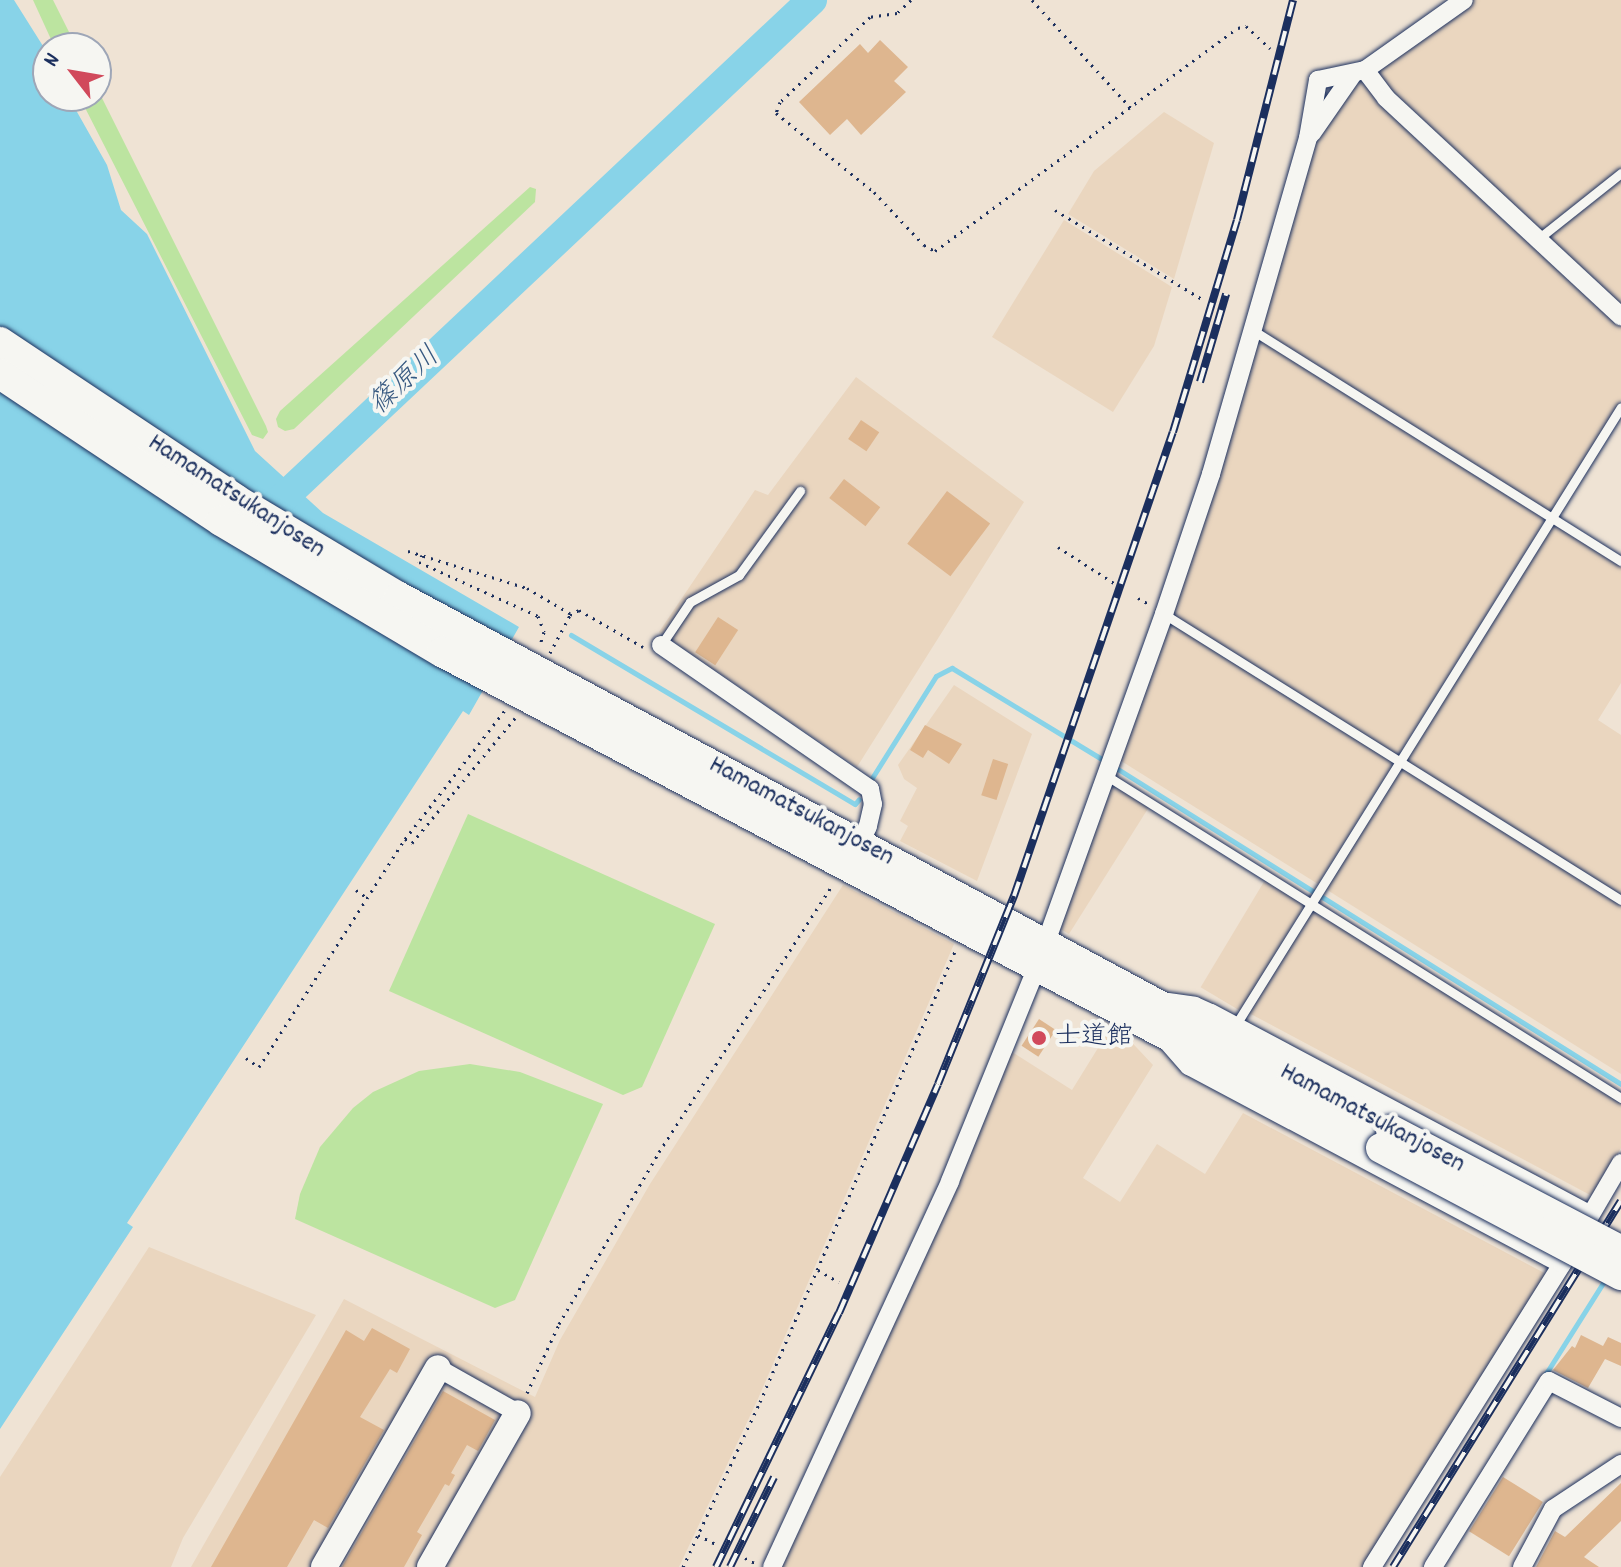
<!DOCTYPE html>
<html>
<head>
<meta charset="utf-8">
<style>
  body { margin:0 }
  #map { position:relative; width:1621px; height:1567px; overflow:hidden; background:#efe3d4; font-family:Dekko,"Klee One",sans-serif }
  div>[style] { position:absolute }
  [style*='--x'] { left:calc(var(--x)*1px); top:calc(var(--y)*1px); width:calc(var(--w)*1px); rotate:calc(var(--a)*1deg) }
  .built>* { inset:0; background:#ead6bf; transform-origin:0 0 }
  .green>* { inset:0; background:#bce4a0 }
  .water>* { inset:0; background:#88d3e8 }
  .stream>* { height:5px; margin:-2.5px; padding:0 2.5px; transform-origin:2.5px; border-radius:2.5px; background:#88d3e8 }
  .river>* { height:30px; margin:-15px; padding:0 15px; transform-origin:15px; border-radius:15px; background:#88d3e8 }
  .building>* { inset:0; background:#deb68f; transform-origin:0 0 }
  .path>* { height:3px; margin-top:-1.5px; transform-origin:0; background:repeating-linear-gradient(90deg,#1b2f5e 0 2px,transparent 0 8px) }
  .roads { filter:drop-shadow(0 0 2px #1b2f5e) drop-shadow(0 0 2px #1b2f5e) }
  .lane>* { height:9px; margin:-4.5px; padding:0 4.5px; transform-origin:4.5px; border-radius:4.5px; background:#f6f6f2 }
  .street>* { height:18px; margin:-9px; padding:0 9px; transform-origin:9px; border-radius:9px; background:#f6f6f2 }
  .secondary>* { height:26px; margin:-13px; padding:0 13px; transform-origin:13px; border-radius:13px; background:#f6f6f2 }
  .primary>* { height:30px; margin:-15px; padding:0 15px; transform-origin:15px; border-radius:15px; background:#f6f6f2 }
  .rail>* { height:8px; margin-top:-4px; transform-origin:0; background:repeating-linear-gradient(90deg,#f6f6f2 0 15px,#1b2f5e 0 30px); box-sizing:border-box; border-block:2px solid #1b2f5e }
  .bridges { filter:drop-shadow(0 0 2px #1b2f5e) drop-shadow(0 0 2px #1b2f5e) }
  .primary-bridge>* { height:30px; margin:-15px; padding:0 15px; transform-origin:15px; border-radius:15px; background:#f6f6f2 }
  .dots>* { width:22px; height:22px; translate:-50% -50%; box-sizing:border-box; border:4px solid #f6f6f2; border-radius:50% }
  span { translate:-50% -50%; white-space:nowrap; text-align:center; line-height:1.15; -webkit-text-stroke:8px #f6f6f2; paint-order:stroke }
  .street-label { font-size:26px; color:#1b2f5e }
  .poi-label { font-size:26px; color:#1b2f5e }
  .left { translate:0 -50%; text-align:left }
  .water-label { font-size:28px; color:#365880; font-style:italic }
  .north { position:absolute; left:32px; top:32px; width:80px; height:80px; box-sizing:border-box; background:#f6f6f2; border:2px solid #9ea6b7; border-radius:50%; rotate:301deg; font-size:22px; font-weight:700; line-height:32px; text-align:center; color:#1b2f5e }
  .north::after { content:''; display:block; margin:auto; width:28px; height:36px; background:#d1495b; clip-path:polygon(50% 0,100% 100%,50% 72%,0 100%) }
</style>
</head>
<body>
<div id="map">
  <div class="built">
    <i style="clip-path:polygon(1473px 0,1621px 0,1621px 309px,1390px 95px,1375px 70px)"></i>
    <i style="clip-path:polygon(1359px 80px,1621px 323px,1621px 400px,1552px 509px,1547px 510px,1260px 330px,1312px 141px)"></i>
    <i style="clip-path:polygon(1164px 112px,1214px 143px,1174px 279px,1068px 214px,1094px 171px)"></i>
    <i style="clip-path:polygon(1064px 220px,1172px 287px,1154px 346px,1113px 412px,992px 337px)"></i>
    <i style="clip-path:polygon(1258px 338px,1543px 517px,1544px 522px,1400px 753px,1395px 754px,1170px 613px)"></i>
    <i style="clip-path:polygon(856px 377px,1024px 502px,857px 767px,659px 632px,755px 490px,768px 495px)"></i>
    <i style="clip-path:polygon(1556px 525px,1621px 565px,1621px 683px,1598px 720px,1621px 735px,1621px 895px,1408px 762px,1406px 757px,1551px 526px)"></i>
    <i style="clip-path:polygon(1167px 621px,1391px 760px,1392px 766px,1318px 884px,1118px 759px)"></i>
    <i style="clip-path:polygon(954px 685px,1032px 734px,977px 881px,900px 841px,908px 826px,900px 821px,917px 788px,904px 779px,898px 765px)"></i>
    <i style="clip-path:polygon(1404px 768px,1621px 904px,1621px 1074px,1324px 888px,1399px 769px)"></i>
    <i style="clip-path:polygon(1110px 782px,1149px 807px,1069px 934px,1057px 927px)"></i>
    <i style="left:1265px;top:880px;width:47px;height:125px;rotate:31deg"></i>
    <i style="clip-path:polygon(843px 885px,954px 944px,757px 1401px,679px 1567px,191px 1567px,344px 1299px,535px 1397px,560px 1340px,650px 1184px)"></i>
    <i style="clip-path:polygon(1311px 908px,1621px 1102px,1621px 1148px,1592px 1196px,1247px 1012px)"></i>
    <i style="clip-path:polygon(1111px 1027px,1122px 1032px,1153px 1065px,1083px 1178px,1120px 1202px,1157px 1144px,1205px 1174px,1243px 1113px,1550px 1276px,1505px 1345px,1493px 1357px,1477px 1393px,1368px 1567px,778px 1567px,1009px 1050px,1072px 1090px)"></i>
    <i style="clip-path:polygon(149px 1247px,316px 1315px,183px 1538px,171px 1567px,0 1567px,0 1477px)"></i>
  </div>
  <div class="green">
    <i style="clip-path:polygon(33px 0,53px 0,77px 48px,55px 48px)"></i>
    <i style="clip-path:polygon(96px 86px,266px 426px,268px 432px,263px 439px,252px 435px,79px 96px,96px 96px)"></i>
    <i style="clip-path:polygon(530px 187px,536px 189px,535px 202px,294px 429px,285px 431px,278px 427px,276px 419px,280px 411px)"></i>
    <i style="clip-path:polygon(468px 814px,715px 924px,642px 1087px,623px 1095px,389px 991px)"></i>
    <i style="clip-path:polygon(470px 1064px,520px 1072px,603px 1104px,515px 1300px,495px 1308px,295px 1219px,300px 1194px,320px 1147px,353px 1108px,373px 1092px,419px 1071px)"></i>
  </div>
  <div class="water">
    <i style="clip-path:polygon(0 0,14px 0,48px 54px,48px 96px,68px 96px,107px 165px,121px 210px,147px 234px,255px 451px,323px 513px,519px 627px,469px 715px,463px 711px,127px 1223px,133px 1227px,0 1429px)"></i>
  </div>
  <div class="stream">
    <i style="--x:571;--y:635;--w:330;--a:30.8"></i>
    <i style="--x:855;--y:804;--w:6;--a:-51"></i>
    <i style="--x:1113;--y:766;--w:599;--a:32.05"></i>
    <i style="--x:872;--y:778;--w:120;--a:-57.9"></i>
    <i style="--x:936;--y:676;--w:18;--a:-27"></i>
    <i style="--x:952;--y:668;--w:179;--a:31.3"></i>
    <i style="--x:1545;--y:1375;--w:115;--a:-57.8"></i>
  </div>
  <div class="river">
    <i style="--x:266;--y:514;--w:750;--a:-43.27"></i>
  </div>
  <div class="building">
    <i style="clip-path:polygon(880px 40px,908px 67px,894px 81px,906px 92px,861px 135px,847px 119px,830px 135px,799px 102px,860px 44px,868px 53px)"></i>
    <i style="left:861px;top:420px;width:22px;height:23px;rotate:34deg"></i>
    <i style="left:844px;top:479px;width:46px;height:24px;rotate:38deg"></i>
    <i style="left:947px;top:491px;width:54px;height:66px;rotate:37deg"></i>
    <i style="left:718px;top:617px;width:24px;height:42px;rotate:33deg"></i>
    <i style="clip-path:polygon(925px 725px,962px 744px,949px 764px,928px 750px,923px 758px,910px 750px)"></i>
    <i style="left:993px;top:759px;width:16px;height:38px;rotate:18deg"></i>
    <i style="left:1039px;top:1019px;width:20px;height:32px;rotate:33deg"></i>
    <i style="clip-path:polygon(372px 1328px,410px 1349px,397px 1373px,390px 1369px,360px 1417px,384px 1430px,328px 1528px,314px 1520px,287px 1567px,211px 1567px,346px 1330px,364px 1341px)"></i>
    <i style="clip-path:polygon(1581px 1335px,1603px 1346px,1608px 1337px,1621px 1343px,1621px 1366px,1605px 1359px,1588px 1388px,1553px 1370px,1572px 1346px,1575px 1348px)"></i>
    <i style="clip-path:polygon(443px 1391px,495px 1420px,478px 1451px,467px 1445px,451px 1473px,455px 1475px,449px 1486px,445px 1484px,417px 1532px,422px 1535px,404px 1567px,342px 1567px)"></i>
    <i style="left:1503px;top:1477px;width:47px;height:64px;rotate:32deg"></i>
    <i style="clip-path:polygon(1621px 1483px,1621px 1521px,1584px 1557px,1599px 1567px,1536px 1567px,1555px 1531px,1565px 1537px)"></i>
  </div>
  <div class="path">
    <i style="--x:911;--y:0;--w:19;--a:137"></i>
    <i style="--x:897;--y:13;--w:27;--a:172"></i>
    <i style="--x:870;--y:17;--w:124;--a:136.6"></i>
    <i style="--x:780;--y:102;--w:12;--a:110"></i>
    <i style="--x:776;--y:113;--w:126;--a:38.9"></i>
    <i style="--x:874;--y:192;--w:73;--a:46.7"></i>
    <i style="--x:924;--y:245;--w:13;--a:29"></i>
    <i style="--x:935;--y:251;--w:376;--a:-36.4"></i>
    <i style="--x:1238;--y:28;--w:8;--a:-14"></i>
    <i style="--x:1246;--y:26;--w:33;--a:43"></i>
    <i style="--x:1032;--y:0;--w:147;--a:47.5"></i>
    <i style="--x:1055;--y:210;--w:172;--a:31.2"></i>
    <i style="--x:1058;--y:547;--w:67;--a:32.7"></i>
    <i style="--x:408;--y:551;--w:125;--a:17.3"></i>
    <i style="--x:527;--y:588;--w:51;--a:30.6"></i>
    <i style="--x:422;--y:555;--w:8;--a:113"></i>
    <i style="--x:419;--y:562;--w:131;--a:24.4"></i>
    <i style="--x:538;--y:616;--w:17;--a:69"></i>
    <i style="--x:544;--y:632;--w:14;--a:107"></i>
    <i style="--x:1138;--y:598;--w:13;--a:29"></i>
    <i style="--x:550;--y:653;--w:43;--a:-62.2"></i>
    <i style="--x:570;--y:615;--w:10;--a:-29"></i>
    <i style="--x:579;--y:610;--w:74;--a:30"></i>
    <i style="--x:405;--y:839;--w:163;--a:-52.2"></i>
    <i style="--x:356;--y:890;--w:12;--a:35"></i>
    <i style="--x:246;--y:1058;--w:16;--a:35"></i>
    <i style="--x:259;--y:1067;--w:271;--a:-57.4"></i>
    <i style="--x:405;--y:839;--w:8;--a:30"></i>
    <i style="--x:412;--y:843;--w:162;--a:-50.5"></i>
    <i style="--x:818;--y:1270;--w:24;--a:30"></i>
    <i style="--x:527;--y:1393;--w:76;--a:-65.1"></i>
    <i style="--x:559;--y:1324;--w:199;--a:-59.8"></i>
    <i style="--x:659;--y:1152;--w:317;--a:-57"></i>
    <i style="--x:698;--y:1535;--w:20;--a:27"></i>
    <i style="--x:745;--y:1558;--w:11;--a:27"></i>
    <i style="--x:683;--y:1567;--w:182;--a:-65"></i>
    <i style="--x:760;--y:1402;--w:494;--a:-66.6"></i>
  </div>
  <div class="roads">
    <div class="lane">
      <i style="--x:1538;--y:239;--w:106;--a:-38.5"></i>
      <i style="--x:1254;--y:331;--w:433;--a:32.1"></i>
      <i style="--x:1164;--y:614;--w:539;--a:32.04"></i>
      <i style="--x:661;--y:645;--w:52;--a:-56"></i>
      <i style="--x:690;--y:602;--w:56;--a:-28.9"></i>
      <i style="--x:739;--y:575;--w:104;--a:-54"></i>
      <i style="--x:1107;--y:776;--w:607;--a:32.07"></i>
      <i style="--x:1235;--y:1026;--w:729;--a:-58.05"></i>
    </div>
    <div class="street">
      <i style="--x:1365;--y:70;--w:35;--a:53"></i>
      <i style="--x:1386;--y:98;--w:321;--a:42.9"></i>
      <i style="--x:1312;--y:133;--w:72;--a:-55.2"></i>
      <i style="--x:661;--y:645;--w:254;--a:34.6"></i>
      <i style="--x:870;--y:789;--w:15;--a:79"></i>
      <i style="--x:873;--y:804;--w:23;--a:103"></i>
      <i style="--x:868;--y:826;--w:20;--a:114"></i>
      <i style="--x:1046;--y:942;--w:349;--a:-70.2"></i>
      <i style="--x:1164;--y:614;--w:148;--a:-71.4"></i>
      <i style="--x:1211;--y:474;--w:350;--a:-73.9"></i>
      <i style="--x:1308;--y:138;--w:59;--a:-80.2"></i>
      <i style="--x:1318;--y:80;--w:48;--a:-12"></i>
      <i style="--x:1365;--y:70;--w:121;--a:-35.3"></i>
      <i style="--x:1168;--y:1002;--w:27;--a:8"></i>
      <i style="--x:1195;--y:1006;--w:17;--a:24"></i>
      <i style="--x:1211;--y:1013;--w:428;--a:28"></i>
      <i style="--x:1166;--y:1040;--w:35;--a:49"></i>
      <i style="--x:1189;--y:1066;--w:422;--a:28"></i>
      <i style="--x:438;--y:1368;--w:92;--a:29.4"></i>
      <i style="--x:772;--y:1567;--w:425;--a:-65.2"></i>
      <i style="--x:950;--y:1181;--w:231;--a:-67.9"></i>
      <i style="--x:1372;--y:1567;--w:358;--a:-57.9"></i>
      <i style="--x:1562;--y:1264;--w:117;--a:-59.7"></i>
      <i style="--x:1433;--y:1567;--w:219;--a:-58.1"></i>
      <i style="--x:1549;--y:1381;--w:81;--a:27.2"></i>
      <i style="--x:1522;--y:1567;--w:66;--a:-61.9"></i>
      <i style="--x:1553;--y:1509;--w:82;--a:-33.5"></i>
    </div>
    <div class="secondary">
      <i style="--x:324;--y:1567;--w:229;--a:-60.2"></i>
      <i style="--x:430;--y:1567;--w:177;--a:-60.3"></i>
    </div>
    <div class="primary">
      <i style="--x:0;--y:342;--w:283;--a:33.7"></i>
      <i style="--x:235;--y:499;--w:191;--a:30.9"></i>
      <i style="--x:399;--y:597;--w:1126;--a:28.25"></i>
      <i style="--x:0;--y:374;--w:265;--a:33.6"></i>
      <i style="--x:221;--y:521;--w:257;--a:30.7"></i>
      <i style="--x:442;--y:652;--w:1062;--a:27.84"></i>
    </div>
  </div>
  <div class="rail">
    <i style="--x:1200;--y:382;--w:92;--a:-73.5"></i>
    <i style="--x:716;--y:1567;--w:282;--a:-64.2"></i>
    <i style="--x:839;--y:1313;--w:249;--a:-66.6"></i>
    <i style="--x:938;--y:1084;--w:203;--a:-68"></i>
    <i style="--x:1014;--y:896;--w:490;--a:-71.1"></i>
    <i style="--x:1173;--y:432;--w:221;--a:-73.2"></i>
    <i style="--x:1237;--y:220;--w:227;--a:-75.7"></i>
    <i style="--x:730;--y:1567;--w:100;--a:-63.9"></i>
    <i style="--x:1393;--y:1567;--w:431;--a:-58.1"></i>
  </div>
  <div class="bridges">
    <div class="primary-bridge">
      <i style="--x:1391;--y:1130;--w:260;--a:27.7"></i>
      <i style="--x:1381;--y:1148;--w:272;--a:27.9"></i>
    </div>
  </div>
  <div class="dots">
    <i style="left:1039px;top:1038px;background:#d1495b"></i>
  </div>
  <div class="street-label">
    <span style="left:236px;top:497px;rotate:33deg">Hamamatsukanjosen</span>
    <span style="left:801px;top:812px;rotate:28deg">Hamamatsukanjosen</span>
    <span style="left:1372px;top:1119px;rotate:28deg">Hamamatsukanjosen</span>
  </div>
  <div class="poi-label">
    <span class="left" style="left:1055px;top:1038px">士道館</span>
  </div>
  <div class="water-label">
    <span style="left:406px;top:382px;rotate:-43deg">篠原川</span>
  </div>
  <div class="north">N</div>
</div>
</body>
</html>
